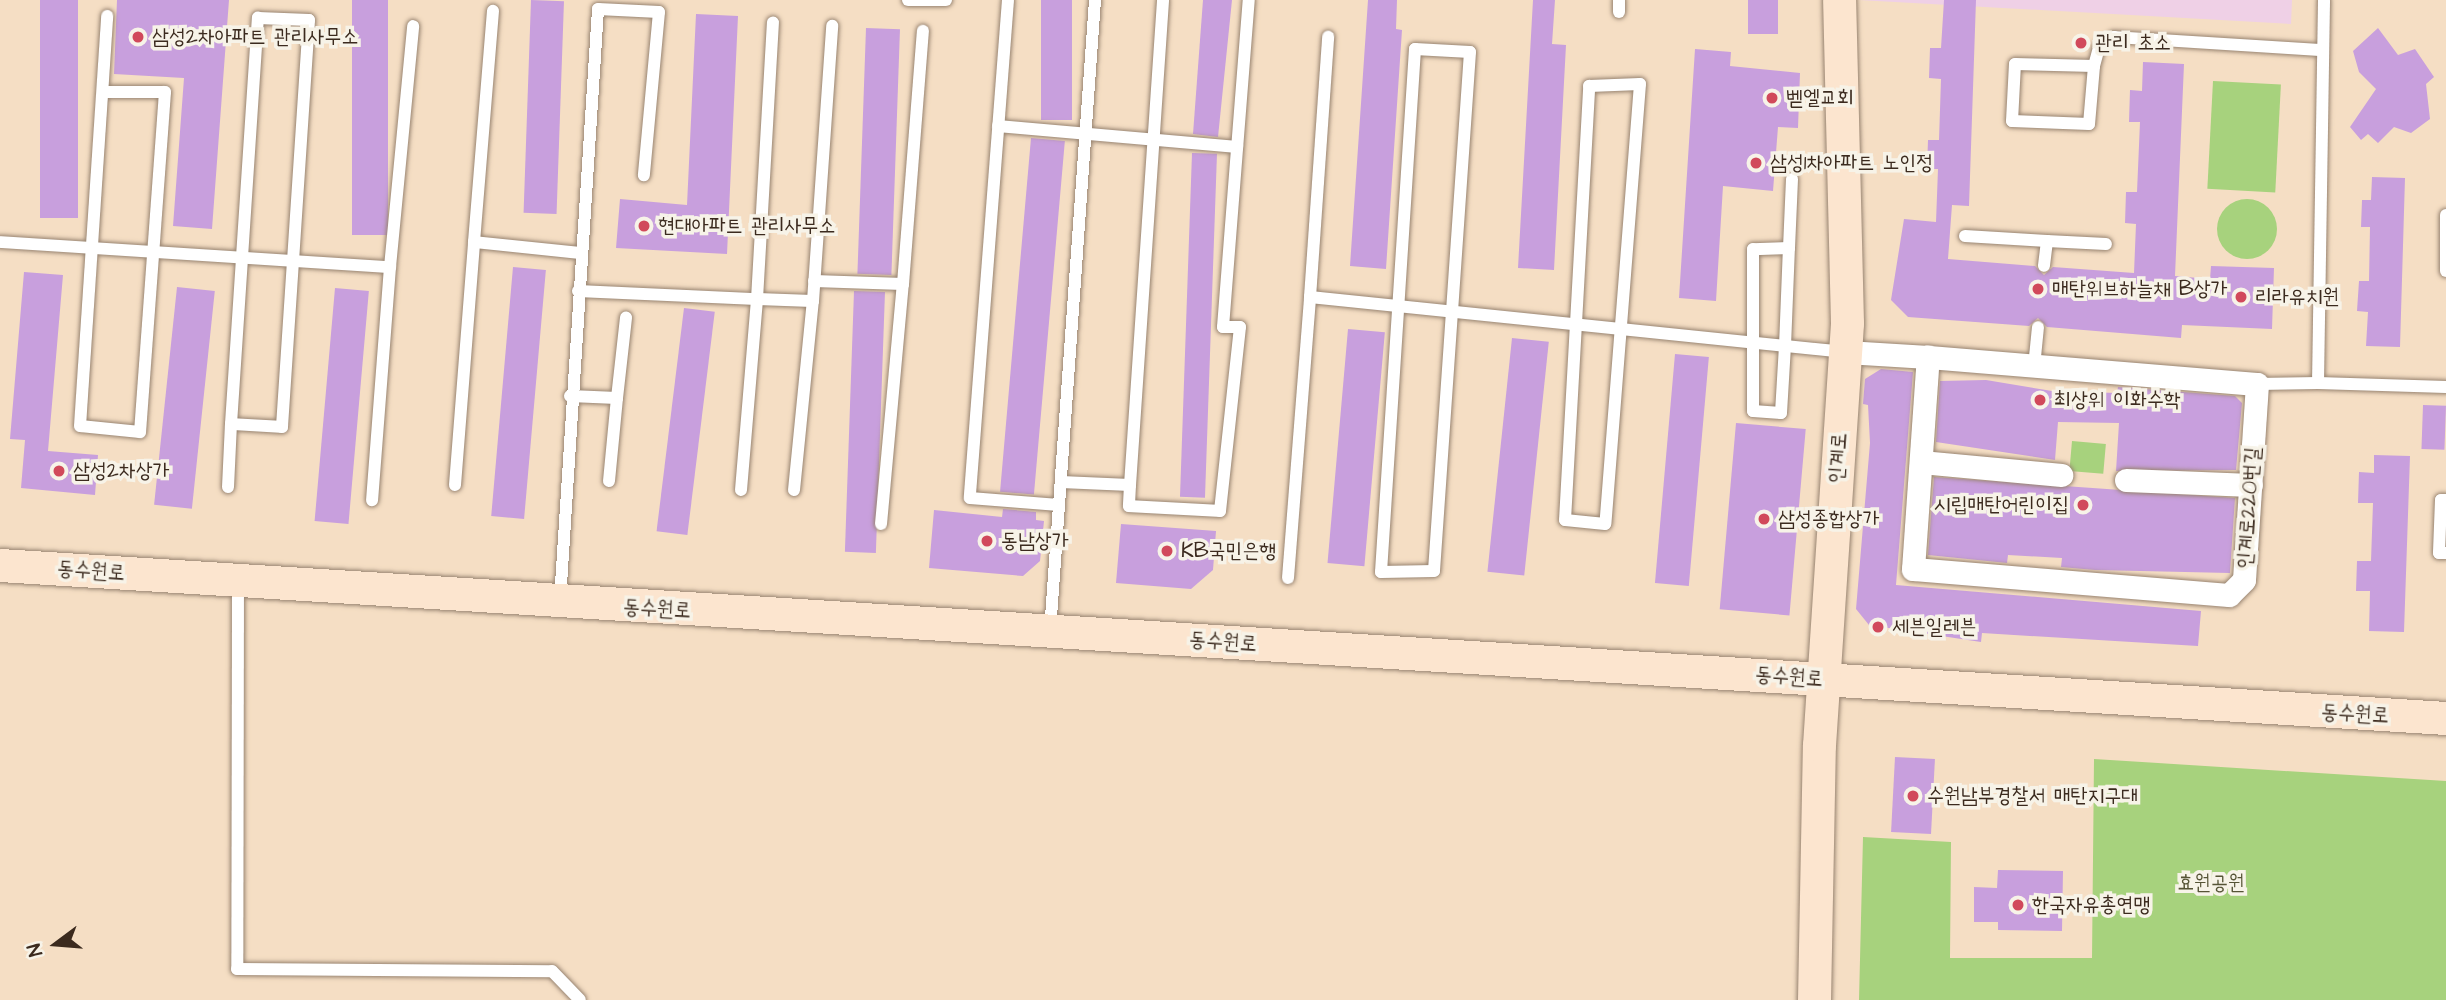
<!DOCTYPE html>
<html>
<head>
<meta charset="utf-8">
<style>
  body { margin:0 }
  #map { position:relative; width:2446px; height:1000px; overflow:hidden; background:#f5dec4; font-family:"Architects Daughter","Poor Story",sans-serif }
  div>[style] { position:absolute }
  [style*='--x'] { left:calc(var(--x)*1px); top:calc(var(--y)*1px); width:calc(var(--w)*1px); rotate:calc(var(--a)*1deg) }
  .built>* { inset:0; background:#efd0e6 }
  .green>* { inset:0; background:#a7d27d; transform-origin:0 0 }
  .round { border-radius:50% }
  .building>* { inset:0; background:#c89fdd; transform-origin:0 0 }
  .roads { filter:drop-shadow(0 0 2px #988471) drop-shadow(0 0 2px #988471) }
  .lane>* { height:12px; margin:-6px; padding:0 6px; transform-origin:6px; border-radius:6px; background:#fff }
  .street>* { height:23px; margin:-11.5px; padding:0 11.5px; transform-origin:11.5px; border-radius:11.5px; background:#fff }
  .secondary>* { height:33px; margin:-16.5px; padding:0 16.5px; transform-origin:16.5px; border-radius:16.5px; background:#fce5cf }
  .dots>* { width:19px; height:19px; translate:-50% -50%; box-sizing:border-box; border:4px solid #f7f3e8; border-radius:50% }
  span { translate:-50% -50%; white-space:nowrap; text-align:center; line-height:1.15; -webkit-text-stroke:7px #f7f3e8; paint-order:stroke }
  .poi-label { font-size:21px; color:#3b2a1e }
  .left { translate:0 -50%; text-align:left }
  .right { translate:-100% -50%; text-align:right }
  .street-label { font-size:21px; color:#3b2a1e }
  .park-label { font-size:21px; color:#565436 }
  .north { position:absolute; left:21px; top:909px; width:70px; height:70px; -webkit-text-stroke:5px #f7f3e8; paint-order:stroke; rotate:254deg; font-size:19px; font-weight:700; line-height:28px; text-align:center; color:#3b2a1e }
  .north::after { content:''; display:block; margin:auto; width:24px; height:32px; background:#3b2a1e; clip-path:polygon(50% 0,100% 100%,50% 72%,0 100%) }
</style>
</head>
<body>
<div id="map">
  <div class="built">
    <i style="clip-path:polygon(1859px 0,2292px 0,2291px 24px)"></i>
  </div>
  <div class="green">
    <i style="left:2213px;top:81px;width:68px;height:108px;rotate:3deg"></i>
    <i class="round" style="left:2217px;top:199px;width:60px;height:60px"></i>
    <i style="left:2072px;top:441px;width:34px;height:30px;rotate:5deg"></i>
    <i style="clip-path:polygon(2094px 759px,2446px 781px,2446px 1000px,1859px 1000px,1863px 837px,1951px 842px,1950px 958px,2092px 958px)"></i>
  </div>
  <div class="building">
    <i style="left:40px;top:0;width:38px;height:218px"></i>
    <i style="clip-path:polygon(117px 0,229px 0,212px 229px,173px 226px,184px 78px,114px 74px)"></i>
    <i style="left:352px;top:0;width:36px;height:235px"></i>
    <i style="left:531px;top:0;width:33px;height:213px;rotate:2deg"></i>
    <i style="left:1041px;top:0;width:31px;height:120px"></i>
    <i style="clip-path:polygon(1203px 0,1232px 0,1218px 137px,1193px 134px)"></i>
    <i style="clip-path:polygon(1368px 0,1397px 0,1396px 29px,1402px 30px,1386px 269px,1350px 266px)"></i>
    <i style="clip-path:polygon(1533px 0,1555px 0,1552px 44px,1566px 45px,1554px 270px,1518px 268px)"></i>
    <i style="left:1748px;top:0;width:30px;height:34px"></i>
    <i style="clip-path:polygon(1944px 0,1976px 0,1969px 206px,1952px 205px,1948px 259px,2035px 266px,2044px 275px,2053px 267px,2134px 273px,2136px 224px,2125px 223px,2126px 192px,2137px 192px,2140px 122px,2129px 122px,2130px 90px,2142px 91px,2143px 62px,2184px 64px,2175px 276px,2210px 279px,2211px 266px,2274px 268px,2272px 329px,2182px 325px,2181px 338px,2047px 327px,2038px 318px,2029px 326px,1908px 317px,1891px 300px,1904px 219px,1936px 222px,1938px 169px,1927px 169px,1928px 140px,1939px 140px,1941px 79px,1929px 78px,1930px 48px,1941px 48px)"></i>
    <i style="clip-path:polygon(696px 14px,738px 16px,727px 254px,616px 248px,620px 199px,687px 205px)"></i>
    <i style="left:866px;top:28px;width:34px;height:246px;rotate:2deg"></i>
    <i style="clip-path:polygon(2378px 28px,2398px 55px,2415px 49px,2434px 77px,2426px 84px,2430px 119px,2411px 133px,2394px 127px,2378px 143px,2368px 134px,2361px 140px,2350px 127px,2376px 89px,2359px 72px,2353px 51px)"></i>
    <i style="clip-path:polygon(1695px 49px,1731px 52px,1730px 66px,1800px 73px,1798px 128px,1778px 127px,1773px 191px,1723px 186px,1716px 301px,1679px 298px)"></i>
    <i style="left:1031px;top:138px;width:34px;height:355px;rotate:5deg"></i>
    <i style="left:1192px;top:153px;width:25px;height:344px;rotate:2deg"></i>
    <i style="clip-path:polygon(2372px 177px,2405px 178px,2400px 347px,2366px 346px,2368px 312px,2357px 311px,2359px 281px,2369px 281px,2370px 227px,2361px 227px,2362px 200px,2371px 200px)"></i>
    <i style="left:513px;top:267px;width:33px;height:250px;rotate:5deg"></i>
    <i style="clip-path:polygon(24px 272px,63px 275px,48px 451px,98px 455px,95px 495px,21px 488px,25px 440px,10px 439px)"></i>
    <i style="left:177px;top:287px;width:38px;height:219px;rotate:6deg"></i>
    <i style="left:335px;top:288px;width:34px;height:234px;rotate:5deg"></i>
    <i style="left:854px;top:291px;width:31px;height:261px;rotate:2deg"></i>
    <i style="left:684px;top:308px;width:31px;height:225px;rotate:7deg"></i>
    <i style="left:1348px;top:329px;width:37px;height:235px;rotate:5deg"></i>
    <i style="left:1512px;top:338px;width:37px;height:235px;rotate:6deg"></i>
    <i style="left:1675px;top:354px;width:34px;height:230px;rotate:5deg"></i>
    <i style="clip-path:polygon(1881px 369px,1913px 372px,1896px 585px,2201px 611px,2198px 646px,1982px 633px,1981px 642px,1869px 625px,1856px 609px,1870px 443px,1868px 405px,1863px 404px,1865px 379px)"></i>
    <i style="clip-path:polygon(1986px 380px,2052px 391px,2117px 393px,2118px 387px,2235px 396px,2242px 403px,2236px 470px,2116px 471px,2119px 423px,2058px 422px,2055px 460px,1936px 442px,1940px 381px)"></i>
    <i style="left:2423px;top:405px;width:23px;height:44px;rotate:2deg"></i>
    <i style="left:1736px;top:423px;width:70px;height:187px;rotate:5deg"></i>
    <i style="clip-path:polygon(2374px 455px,2410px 456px,2404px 632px,2369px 631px,2370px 591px,2356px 591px,2357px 561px,2371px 561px,2373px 503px,2358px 503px,2359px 472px,2374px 473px)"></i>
    <i style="clip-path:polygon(1934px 477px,2235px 498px,2230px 573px,2095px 570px,2061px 567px,2062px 558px,2008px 555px,2007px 563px,1928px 555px)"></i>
    <i style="clip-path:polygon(1003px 509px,1036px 512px,1036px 520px,1044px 521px,1040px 561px,1023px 576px,929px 568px,934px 510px,1002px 517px)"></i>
    <i style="clip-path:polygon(1121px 524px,1216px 531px,1213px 570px,1191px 589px,1116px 583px)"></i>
    <i style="left:1895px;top:757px;width:40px;height:75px;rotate:3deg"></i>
    <i style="clip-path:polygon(1998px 870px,2063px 871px,2062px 931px,1998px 930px,1998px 922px,1974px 922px,1974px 887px,1997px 888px)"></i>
  </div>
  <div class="roads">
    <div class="lane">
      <i style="--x:908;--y:0;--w:38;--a:0"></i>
      <i style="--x:1008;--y:0;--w:499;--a:94.4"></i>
      <i style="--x:970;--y:498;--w:89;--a:4.5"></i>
      <i style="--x:1619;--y:12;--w:12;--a:-90"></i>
      <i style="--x:1415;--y:49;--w:55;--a:3.1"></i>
      <i style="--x:1470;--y:52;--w:520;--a:93.97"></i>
      <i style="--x:1434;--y:571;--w:53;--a:178.9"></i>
      <i style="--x:1381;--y:572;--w:524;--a:-86.28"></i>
      <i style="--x:2094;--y:66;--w:58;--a:94.9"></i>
      <i style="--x:2089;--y:124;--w:77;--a:-177.8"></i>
      <i style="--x:2012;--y:121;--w:57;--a:-87"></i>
      <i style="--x:2015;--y:64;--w:79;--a:1.5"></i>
      <i style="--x:2094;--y:66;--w:20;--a:-75"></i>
      <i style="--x:2099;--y:47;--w:18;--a:-34"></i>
      <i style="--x:2114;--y:37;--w:208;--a:3.6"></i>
      <i style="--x:1640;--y:84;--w:441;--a:94.5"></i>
      <i style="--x:1605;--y:524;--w:40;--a:-174.3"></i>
      <i style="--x:1565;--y:520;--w:435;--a:-86.8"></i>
      <i style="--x:1589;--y:86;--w:51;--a:-2.2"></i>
      <i style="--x:105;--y:92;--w:60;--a:0"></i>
      <i style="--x:165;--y:92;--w:341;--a:94.2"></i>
      <i style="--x:140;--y:432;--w:60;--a:-174.3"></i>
      <i style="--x:80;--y:426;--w:411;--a:-86.2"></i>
      <i style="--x:998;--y:126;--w:240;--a:5"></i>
      <i style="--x:2446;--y:215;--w:56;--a:90"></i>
      <i style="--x:1965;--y:236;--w:82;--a:3.5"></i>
      <i style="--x:2047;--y:241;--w:25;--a:97"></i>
      <i style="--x:2047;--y:241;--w:59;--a:2.9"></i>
      <i style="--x:0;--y:242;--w:391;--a:3.7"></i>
      <i style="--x:390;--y:267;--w:234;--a:94.4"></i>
      <i style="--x:474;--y:242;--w:232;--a:-85.3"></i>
      <i style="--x:1789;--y:248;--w:36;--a:178"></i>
      <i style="--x:1753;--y:249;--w:162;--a:90"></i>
      <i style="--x:1753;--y:411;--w:28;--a:4"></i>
      <i style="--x:1781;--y:413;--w:67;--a:-86.6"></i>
      <i style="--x:1785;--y:346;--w:98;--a:-87.7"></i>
      <i style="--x:1789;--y:248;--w:69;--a:-87.5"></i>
      <i style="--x:390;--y:267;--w:242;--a:-84.5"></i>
      <i style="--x:814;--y:281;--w:89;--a:1.9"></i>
      <i style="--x:903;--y:284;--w:254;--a:-85.5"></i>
      <i style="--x:578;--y:291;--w:179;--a:2.6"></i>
      <i style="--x:757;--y:299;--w:277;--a:-86.7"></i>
      <i style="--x:1310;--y:297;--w:261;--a:-86"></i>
      <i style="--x:2034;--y:367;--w:40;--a:-84.3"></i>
      <i style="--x:2318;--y:383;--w:128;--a:1.8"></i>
      <i style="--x:2257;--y:384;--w:61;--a:-0.9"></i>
      <i style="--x:2318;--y:383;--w:383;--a:-89.1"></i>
      <i style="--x:570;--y:396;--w:47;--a:2.4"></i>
      <i style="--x:617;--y:398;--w:81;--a:-83.6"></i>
      <i style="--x:609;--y:481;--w:83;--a:-84.5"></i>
      <i style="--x:1061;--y:482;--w:69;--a:2.5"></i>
      <i style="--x:1130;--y:485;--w:486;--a:-86.1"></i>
      <i style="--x:455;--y:485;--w:244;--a:-85.5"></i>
      <i style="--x:474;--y:242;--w:108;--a:5.9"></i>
      <i style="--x:1130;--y:485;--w:21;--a:93"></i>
      <i style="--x:1129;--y:506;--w:91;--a:3.1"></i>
      <i style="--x:1220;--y:511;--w:185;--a:-83.8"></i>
      <i style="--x:1240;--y:327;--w:17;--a:180"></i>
      <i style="--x:1223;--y:327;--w:328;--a:-85.5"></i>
      <i style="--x:228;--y:487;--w:63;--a:-87.3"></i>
      <i style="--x:231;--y:424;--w:167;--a:-86.2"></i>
      <i style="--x:242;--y:257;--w:240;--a:-86.2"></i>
      <i style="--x:258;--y:18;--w:51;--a:2.2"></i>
      <i style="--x:309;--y:20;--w:408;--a:93.8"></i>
      <i style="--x:282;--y:427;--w:51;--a:-176.6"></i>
      <i style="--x:741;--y:490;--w:192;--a:-85.2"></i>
      <i style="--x:757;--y:299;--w:56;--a:2"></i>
      <i style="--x:813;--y:301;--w:276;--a:-86"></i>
      <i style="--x:794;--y:490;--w:190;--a:-84.3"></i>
      <i style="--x:2446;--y:500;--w:5;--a:180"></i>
      <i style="--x:2441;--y:500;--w:53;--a:92.2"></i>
      <i style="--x:2439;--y:553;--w:7;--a:0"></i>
      <i style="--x:881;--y:524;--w:241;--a:-84.8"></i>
      <i style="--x:1288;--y:578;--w:282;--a:-85.5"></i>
      <i style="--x:1310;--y:297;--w:538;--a:5.87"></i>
      <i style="--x:238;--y:581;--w:388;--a:90.1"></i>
      <i style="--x:237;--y:969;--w:315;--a:0.4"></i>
      <i style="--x:552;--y:971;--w:40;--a:46"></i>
      <i style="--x:560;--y:600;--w:592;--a:-86.32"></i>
      <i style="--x:598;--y:9;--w:61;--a:2.8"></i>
      <i style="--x:659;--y:12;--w:164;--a:95.3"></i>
      <i style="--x:1050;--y:631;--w:633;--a:-85.92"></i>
    </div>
    <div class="street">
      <i style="--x:1846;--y:352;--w:82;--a:3.5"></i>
      <i style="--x:1928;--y:357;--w:330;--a:4.7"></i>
      <i style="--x:2257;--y:384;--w:196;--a:93.8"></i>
      <i style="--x:2244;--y:580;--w:21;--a:135"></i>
      <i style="--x:2229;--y:595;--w:317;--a:-175.3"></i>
      <i style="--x:1913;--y:569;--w:213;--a:-86"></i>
      <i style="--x:1921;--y:462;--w:141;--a:5.3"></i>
      <i style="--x:2126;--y:480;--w:125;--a:2.3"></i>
    </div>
    <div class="secondary">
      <i style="--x:0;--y:565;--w:2451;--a:3.58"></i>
      <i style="--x:1814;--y:1000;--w:255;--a:-88.9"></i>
      <i style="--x:1819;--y:745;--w:423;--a:-86.2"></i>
      <i style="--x:1847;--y:323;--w:323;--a:-91.4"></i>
    </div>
  </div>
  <div class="dots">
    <i style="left:138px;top:37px;background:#d1495b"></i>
    <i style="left:2081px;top:43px;background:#d1495b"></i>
    <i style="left:1772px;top:98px;background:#d1495b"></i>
    <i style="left:1756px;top:163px;background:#d1495b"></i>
    <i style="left:644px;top:226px;background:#d1495b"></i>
    <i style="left:2038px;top:289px;background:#d1495b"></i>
    <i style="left:2241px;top:297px;background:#d1495b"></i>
    <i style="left:2040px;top:400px;background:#d1495b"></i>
    <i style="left:59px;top:471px;background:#d1495b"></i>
    <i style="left:2083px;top:505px;background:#d1495b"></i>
    <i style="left:1764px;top:519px;background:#d1495b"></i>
    <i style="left:987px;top:541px;background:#d1495b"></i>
    <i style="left:1167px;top:551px;background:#d1495b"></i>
    <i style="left:1878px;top:627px;background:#d1495b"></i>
    <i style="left:1913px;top:796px;background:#d1495b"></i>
    <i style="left:2018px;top:905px;background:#d1495b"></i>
  </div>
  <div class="poi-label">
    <span class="left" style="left:152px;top:37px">삼성2차아파트 관리사무소</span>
    <span class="left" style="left:2095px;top:43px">관리 초소</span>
    <span class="left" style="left:1786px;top:98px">벧엘교회</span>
    <span class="left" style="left:1770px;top:163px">삼성1차아파트 노인정</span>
    <span class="left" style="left:658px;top:226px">현대아파트 관리사무소</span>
    <span class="left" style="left:2052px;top:289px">매탄위브하늘채 B상가</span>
    <span class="left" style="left:2255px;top:297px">리라유치원</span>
    <span class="left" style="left:2054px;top:400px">최상위 이화수학</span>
    <span class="left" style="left:73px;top:471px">삼성2차상가</span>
    <span class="right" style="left:2069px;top:505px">시립매탄어린이집</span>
    <span class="left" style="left:1778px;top:519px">삼성종합상가</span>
    <span class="left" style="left:1001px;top:541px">동남상가</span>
    <span class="left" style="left:1181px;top:551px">KB국민은행</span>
    <span class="left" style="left:1892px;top:627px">세븐일레븐</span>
    <span class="left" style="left:1927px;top:796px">수원남부경찰서 매탄지구대</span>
    <span class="left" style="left:2032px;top:905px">한국자유총연맹</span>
  </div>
  <div class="street-label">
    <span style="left:1838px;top:458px;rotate:-86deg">인계로</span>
    <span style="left:2249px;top:508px;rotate:-86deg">인계로220번길</span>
    <span style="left:91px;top:571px;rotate:4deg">동수원로</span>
    <span style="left:657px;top:609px;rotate:3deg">동수원로</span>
    <span style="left:1223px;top:642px;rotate:4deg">동수원로</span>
    <span style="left:1789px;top:677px;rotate:4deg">동수원로</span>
    <span style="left:2355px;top:714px;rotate:3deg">동수원로</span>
  </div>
  <div class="park-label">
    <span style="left:2211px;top:883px">효원공원</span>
  </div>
  <div class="north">N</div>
</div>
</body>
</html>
